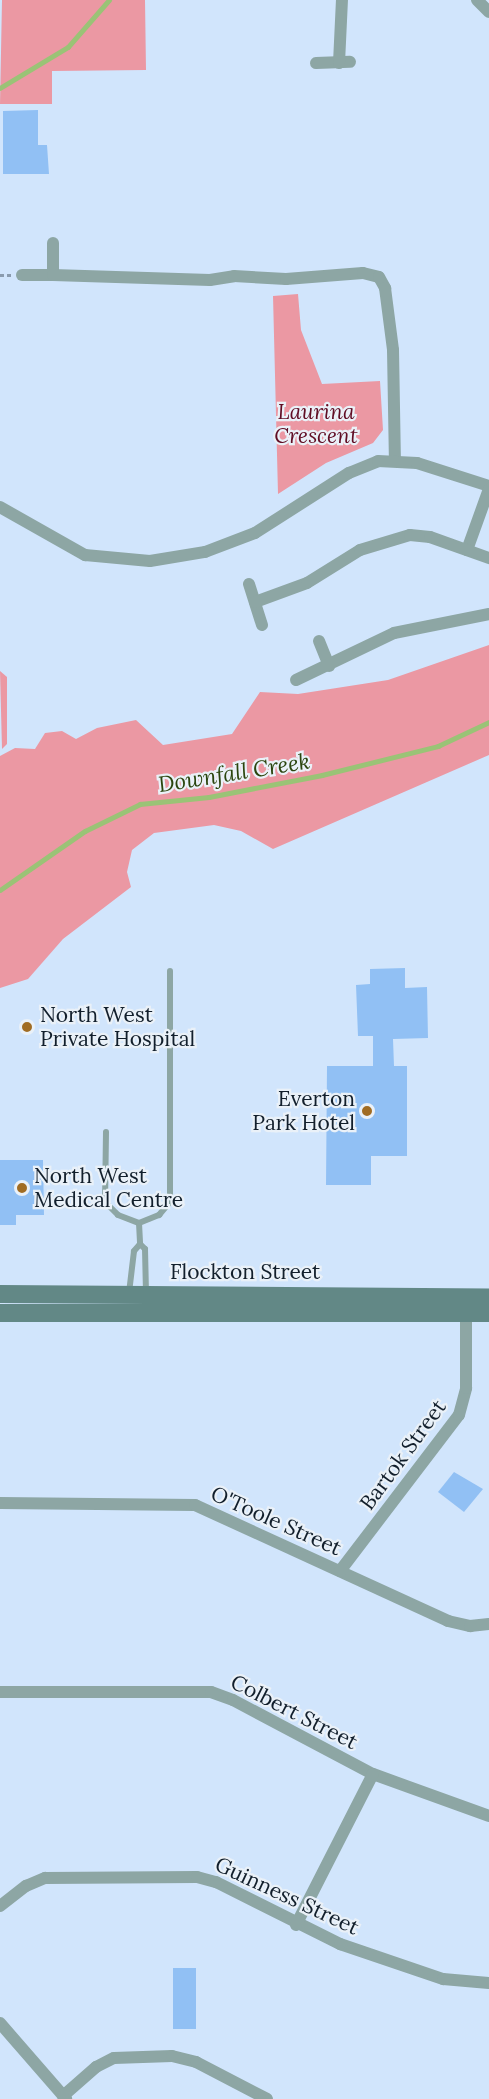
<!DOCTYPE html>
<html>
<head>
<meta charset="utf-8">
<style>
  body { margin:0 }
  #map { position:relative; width:489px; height:2099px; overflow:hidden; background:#d1e5fc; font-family:Lora,serif }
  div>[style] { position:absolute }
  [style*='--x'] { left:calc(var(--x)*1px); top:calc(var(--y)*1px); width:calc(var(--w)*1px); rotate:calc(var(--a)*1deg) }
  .green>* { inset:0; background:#eb98a3 }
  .stream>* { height:4.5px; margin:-2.25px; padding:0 2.25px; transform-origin:2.25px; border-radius:2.25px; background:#9ac376 }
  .building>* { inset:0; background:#91c0f4; transform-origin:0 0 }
  .path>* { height:3px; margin-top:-1.5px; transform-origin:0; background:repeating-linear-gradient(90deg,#8a9bae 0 4.5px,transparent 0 7.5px) }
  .lane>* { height:6px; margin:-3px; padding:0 3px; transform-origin:3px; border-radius:3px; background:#8da6a4 }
  .street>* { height:12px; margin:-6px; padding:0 6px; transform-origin:6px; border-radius:6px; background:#8da6a4 }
  .secondary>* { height:18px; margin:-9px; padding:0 9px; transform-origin:9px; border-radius:9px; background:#628886 }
  .dots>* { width:16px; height:16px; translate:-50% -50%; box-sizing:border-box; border:3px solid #eaf1f8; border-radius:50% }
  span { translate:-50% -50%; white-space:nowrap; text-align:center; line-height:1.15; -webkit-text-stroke:4.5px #eaf1f8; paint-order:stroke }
  .park-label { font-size:21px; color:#600d24; font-style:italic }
  .poi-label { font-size:21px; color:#121f2c }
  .left { translate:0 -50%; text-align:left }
  .right { translate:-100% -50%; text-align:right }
  .street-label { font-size:21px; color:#121f2c }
  .water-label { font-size:22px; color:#2b450e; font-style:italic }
</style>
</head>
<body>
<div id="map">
  <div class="green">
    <i style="clip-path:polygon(2px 0,145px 0,146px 70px,52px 71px,52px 104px,0 104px)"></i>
    <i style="clip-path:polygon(298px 294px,301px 330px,322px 384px,380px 381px,383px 430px,373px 443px,326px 463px,278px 494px,273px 296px)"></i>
    <i style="clip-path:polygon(489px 645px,489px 755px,273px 849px,241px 831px,214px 825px,154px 833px,132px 850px,127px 872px,131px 887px,63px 939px,28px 979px,0 988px,0 756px,15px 748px,35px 749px,45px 733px,62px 731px,76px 739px,97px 728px,136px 720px,163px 745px,232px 734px,260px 692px,298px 694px,388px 680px)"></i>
    <i style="clip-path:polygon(0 671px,7px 677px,7px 744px,2px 749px)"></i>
  </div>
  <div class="stream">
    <i style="--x:0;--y:88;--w:79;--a:-31.1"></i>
    <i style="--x:68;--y:47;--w:62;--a:-48.9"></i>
    <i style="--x:0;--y:890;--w:103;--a:-34.8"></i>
    <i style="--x:85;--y:831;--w:61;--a:-26.1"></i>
    <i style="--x:140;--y:804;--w:69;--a:-5.8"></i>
    <i style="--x:209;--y:797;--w:115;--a:-11"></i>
    <i style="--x:322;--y:775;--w:120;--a:-14"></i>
    <i style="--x:438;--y:746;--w:56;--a:-25.2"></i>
  </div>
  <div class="building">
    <i style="clip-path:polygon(38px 110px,38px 145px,47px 145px,49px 174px,3px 174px,3px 111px)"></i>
    <i style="clip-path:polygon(405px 968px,405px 988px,427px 987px,428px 1038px,393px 1039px,394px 1066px,407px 1066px,407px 1156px,371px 1156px,371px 1185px,326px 1185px,327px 1066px,373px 1066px,373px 1036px,358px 1036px,356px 985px,370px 984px,370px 969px)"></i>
    <i style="clip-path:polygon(0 1160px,43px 1160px,44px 1215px,16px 1215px,16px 1225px,0 1225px)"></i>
    <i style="clip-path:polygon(454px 1472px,483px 1489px,464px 1512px,438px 1492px)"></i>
    <i style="left:173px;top:1968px;width:23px;height:61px"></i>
  </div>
  <div class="path">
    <i style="--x:0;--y:275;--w:11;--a:0"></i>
  </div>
  <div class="lane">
    <i style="--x:106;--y:1132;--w:70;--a:90.8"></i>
    <i style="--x:105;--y:1202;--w:18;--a:45"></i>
    <i style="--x:118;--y:1215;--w:22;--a:21"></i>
    <i style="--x:139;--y:1223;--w:21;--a:87"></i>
    <i style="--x:139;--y:1223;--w:22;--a:-22"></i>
    <i style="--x:159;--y:1215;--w:17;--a:-50"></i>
    <i style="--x:170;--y:1202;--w:231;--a:-90"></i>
    <i style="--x:129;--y:1293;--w:42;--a:-83.2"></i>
    <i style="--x:134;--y:1251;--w:9;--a:-49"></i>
    <i style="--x:140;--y:1244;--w:7;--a:45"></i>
    <i style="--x:145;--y:1249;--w:43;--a:88.7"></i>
  </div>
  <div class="street">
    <i style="--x:477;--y:0;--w:17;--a:45"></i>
    <i style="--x:316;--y:63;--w:34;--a:-2"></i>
    <i style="--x:339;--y:63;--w:63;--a:-87.3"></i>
    <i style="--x:22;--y:275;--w:31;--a:0"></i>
    <i style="--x:53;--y:275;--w:32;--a:-90"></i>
    <i style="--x:53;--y:275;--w:157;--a:1.8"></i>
    <i style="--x:210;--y:280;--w:24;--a:-9"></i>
    <i style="--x:234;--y:276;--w:52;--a:3.3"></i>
    <i style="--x:286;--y:279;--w:77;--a:-4.5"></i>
    <i style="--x:363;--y:273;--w:16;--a:14"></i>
    <i style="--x:379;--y:277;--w:13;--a:61"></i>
    <i style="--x:385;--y:288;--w:63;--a:82.6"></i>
    <i style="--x:393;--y:350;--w:110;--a:89"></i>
    <i style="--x:0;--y:507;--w:98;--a:29.5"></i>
    <i style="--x:85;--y:555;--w:65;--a:5.3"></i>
    <i style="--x:150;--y:561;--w:56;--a:-9.3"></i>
    <i style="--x:205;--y:552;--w:53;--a:-20.8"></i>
    <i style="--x:255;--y:533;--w:112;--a:-32.6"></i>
    <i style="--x:349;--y:473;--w:31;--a:-22"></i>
    <i style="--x:378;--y:461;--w:39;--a:3"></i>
    <i style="--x:417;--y:463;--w:76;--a:17.7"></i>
    <i style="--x:467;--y:550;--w:65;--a:-70.2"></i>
    <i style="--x:249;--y:584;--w:43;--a:72.4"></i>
    <i style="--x:255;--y:602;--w:55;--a:-20.1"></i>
    <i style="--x:307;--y:583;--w:62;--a:-31.9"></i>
    <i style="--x:360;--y:550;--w:52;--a:-16.7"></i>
    <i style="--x:410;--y:535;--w:20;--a:6"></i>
    <i style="--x:430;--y:537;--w:63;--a:19.6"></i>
    <i style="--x:319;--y:641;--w:27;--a:68"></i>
    <i style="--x:296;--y:680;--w:109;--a:-25.6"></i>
    <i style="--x:394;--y:633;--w:97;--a:-11.3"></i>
    <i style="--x:0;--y:1503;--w:195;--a:0.6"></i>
    <i style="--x:195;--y:1505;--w:278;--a:24.6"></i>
    <i style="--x:448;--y:1621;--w:23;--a:13"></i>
    <i style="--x:470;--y:1626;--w:19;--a:-6"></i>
    <i style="--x:340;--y:1571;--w:196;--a:-52.7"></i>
    <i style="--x:459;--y:1415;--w:28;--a:-75"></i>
    <i style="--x:466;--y:1388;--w:75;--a:-90"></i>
    <i style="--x:0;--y:1692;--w:211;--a:0"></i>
    <i style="--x:211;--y:1692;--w:23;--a:20"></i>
    <i style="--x:233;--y:1700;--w:158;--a:27.9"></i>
    <i style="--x:373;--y:1774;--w:123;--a:19.9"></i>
    <i style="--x:0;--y:1906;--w:33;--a:-38"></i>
    <i style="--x:26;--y:1886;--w:21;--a:-23"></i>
    <i style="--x:45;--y:1878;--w:152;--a:-0.4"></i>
    <i style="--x:197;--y:1877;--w:20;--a:15"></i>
    <i style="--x:216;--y:1882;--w:139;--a:26.6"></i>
    <i style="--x:340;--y:1944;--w:109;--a:18.8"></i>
    <i style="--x:443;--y:1979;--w:46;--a:5"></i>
    <i style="--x:296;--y:1925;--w:169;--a:-63"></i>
    <i style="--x:0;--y:2023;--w:101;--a:49"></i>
    <i style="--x:63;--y:2096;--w:44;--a:-41.3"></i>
    <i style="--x:96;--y:2067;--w:20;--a:-27"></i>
    <i style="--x:114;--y:2058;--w:58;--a:-2"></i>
    <i style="--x:172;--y:2056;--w:25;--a:14"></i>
    <i style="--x:196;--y:2062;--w:80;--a:27.5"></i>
  </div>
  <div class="secondary">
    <i style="--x:0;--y:1294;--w:489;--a:0.4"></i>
    <i style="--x:0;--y:1313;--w:489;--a:0"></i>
  </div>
  <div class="dots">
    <i style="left:27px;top:1027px;background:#a06c23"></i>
    <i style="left:367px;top:1111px;background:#a06c23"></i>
    <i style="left:22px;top:1188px;background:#a06c23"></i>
  </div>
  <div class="park-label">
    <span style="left:316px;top:424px">Laurina<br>Crescent</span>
  </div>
  <div class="poi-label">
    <span class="left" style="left:40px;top:1027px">North West<br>Private Hospital</span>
    <span class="right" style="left:355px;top:1111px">Everton<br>Park Hotel</span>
    <span class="left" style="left:34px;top:1188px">North West<br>Medical Centre</span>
  </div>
  <div class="street-label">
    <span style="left:245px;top:1272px">Flockton Street</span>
    <span style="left:403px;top:1455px;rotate:-54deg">Bartok Street</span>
    <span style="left:276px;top:1521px;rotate:24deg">O'Toole Street</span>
    <span style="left:294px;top:1712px;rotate:27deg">Colbert Street</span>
    <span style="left:287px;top:1896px;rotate:25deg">Guinness Street</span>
  </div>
  <div class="water-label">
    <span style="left:234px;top:773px;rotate:-9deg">Downfall Creek</span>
  </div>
</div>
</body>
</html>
